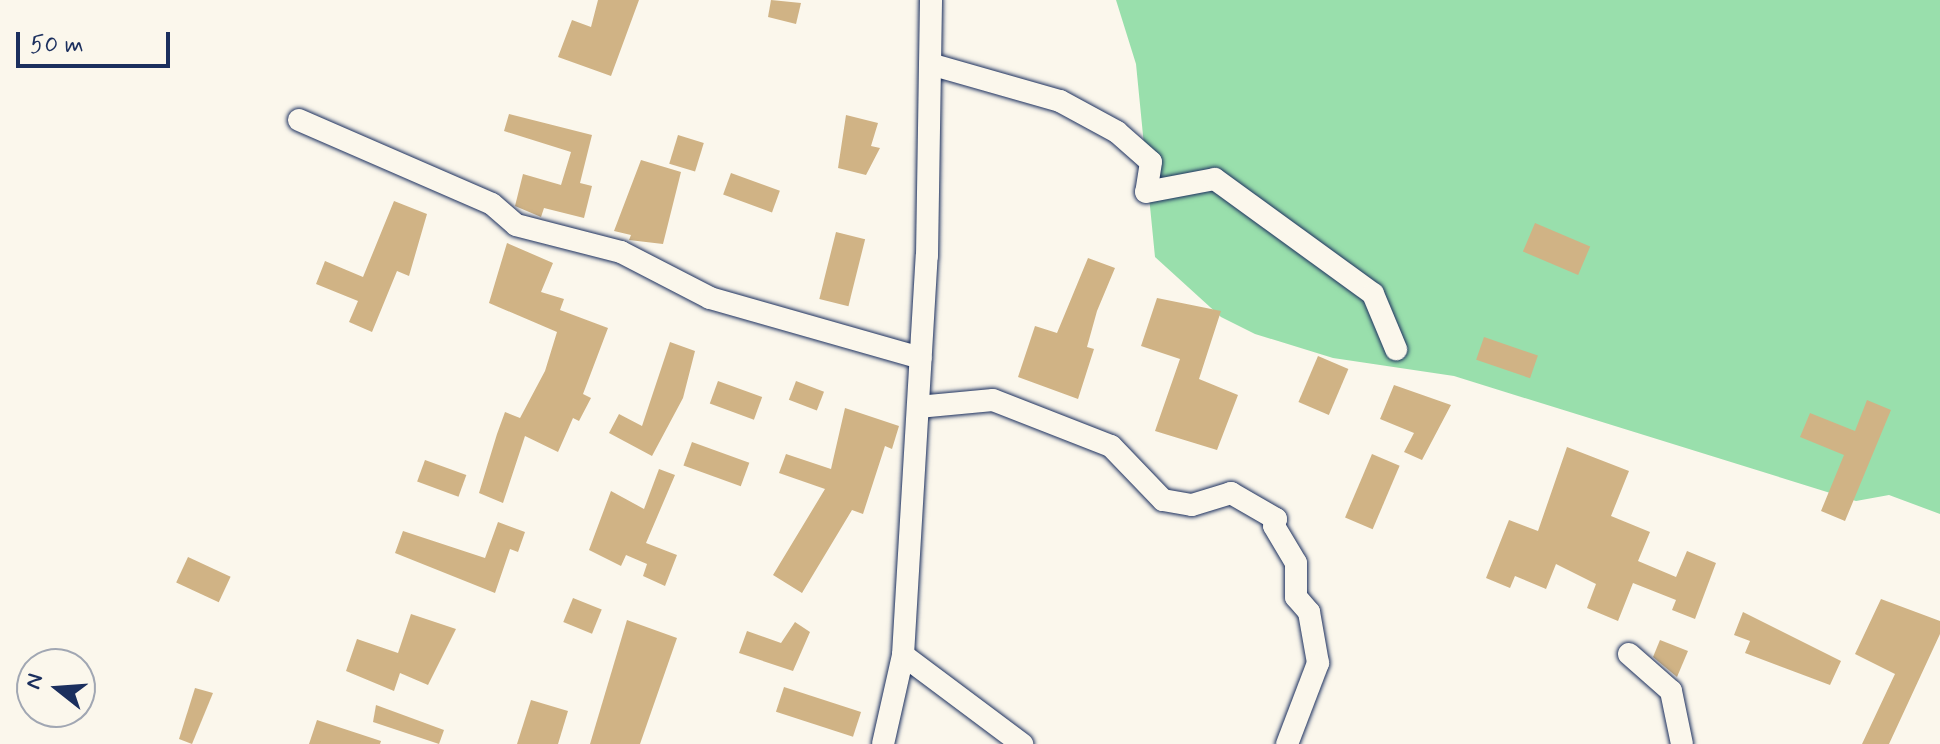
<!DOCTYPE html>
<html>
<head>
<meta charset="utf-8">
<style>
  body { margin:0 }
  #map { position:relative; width:1940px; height:744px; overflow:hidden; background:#fbf7ec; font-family:Mynerve,sans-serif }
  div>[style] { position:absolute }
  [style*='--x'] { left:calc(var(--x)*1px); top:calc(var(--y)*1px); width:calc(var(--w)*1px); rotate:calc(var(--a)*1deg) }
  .green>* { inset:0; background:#99dfac }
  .building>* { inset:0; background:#d0b385; transform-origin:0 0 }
  .roads { filter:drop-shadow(0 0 2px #1b2f5e) drop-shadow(0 0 2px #1b2f5e) }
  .minor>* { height:22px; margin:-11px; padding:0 11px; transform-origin:11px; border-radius:11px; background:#fbf7ec }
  span { translate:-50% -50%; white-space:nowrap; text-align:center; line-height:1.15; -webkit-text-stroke:6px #fbf7ec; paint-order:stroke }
  .north { position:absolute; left:16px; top:648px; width:80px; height:80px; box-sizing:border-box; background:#fbf7ec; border:2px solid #a1a7b3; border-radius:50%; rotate:287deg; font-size:22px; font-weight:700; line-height:32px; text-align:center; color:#1b2f5e }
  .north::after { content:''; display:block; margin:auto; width:28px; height:36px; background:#1b2f5e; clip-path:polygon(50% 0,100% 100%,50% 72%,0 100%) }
  .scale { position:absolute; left:16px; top:32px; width:154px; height:36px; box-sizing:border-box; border:4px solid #1b2f5e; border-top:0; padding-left:10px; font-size:24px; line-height:28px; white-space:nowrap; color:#1b2f5e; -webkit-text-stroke:6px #fbf7ec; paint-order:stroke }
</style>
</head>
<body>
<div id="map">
  <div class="green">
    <i style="clip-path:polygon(1116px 0,1940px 0,1940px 514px,1889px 495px,1856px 501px,1454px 376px,1333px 358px,1255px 334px,1221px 317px,1155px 257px,1136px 64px)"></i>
  </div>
  <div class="building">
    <i style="clip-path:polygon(598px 0,639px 0,611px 76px,558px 57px,572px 20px,591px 27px)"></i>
    <i style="clip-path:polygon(771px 0,801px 3px,796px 24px,768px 17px)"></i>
    <i style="clip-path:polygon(509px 114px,592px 135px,580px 183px,592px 186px,584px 218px,544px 208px,541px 217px,515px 206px,523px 174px,561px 185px,571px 152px,504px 131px)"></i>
    <i style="clip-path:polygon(846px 115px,878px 123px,871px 146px,880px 148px,866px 175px,838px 168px)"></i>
    <i style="left:678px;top:135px;width:27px;height:30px;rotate:17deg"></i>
    <i style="clip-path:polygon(641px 160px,681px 172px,663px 244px,629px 240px,631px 235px,614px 231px)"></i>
    <i style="left:731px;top:173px;width:52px;height:23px;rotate:20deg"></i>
    <i style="clip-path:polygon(394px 201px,427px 214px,409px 276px,397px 271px,372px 332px,349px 322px,358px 301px,316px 284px,325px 261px,363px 277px)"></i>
    <i style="left:1535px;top:223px;width:60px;height:31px;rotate:23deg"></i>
    <i style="left:836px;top:232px;width:30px;height:69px;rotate:14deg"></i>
    <i style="clip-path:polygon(507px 243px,553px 263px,541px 292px,564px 299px,560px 310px,608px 328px,583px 394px,591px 398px,579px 421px,573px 418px,558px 452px,525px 436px,503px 503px,479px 493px,497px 434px,505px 412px,520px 418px,545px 371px,557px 332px,489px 303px)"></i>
    <i style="clip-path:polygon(1088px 258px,1115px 268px,1097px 311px,1087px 347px,1094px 349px,1078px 399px,1018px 377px,1035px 326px,1057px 333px)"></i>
    <i style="clip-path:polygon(1157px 298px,1221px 311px,1199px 379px,1238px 395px,1217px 450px,1155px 431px,1180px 359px,1141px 346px)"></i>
    <i style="left:1484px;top:337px;width:57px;height:24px;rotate:19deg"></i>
    <i style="clip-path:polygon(670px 342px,695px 351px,683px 398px,652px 456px,609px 433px,619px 414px,642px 426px)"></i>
    <i style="left:1318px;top:356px;width:33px;height:50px;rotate:23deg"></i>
    <i style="left:718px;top:381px;width:47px;height:24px;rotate:20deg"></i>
    <i style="left:796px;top:381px;width:30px;height:20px;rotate:21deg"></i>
    <i style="clip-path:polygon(1394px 385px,1451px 405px,1422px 460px,1404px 452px,1414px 433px,1380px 419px)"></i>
    <i style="clip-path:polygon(1867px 400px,1891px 410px,1845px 521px,1821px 511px,1844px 455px,1800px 437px,1810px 413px,1855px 431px)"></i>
    <i style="clip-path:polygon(845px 408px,899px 426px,892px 449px,885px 446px,863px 514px,852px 510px,802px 593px,773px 575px,825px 489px,779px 473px,786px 454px,831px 469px)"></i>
    <i style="left:692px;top:442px;width:61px;height:25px;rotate:20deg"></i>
    <i style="clip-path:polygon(1567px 447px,1629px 471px,1611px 516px,1650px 532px,1638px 561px,1676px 577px,1687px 551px,1716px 563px,1695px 619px,1672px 610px,1676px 600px,1633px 583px,1618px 621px,1587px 608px,1596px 584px,1556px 564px,1546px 589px,1515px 576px,1510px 588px,1486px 578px,1509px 520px,1538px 531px)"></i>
    <i style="left:1372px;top:454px;width:30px;height:69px;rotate:23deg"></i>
    <i style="left:425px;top:460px;width:44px;height:23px;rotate:20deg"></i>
    <i style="clip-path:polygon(659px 469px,675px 475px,646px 543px,677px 555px,665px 586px,643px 576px,647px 564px,626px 555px,621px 566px,589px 550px,611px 491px,644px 509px)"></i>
    <i style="clip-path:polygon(498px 522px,525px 532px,518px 552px,510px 549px,495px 593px,395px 553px,403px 531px,485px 558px)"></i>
    <i style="left:188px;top:557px;width:47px;height:28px;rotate:25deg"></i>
    <i style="left:573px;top:598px;width:31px;height:26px;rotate:22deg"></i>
    <i style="clip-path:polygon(1881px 599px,1940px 621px,1940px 634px,1889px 744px,1862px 744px,1895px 674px,1855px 654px)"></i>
    <i style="clip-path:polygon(1743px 612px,1841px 661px,1830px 685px,1745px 653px,1750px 641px,1734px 635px)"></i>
    <i style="clip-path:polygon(411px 614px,456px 629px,428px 685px,400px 673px,394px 691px,346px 671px,357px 639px,398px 653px)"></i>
    <i style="clip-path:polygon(627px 620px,677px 638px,640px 744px,590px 744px)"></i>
    <i style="clip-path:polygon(795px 622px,810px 632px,793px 671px,739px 653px,747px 631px,781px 643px)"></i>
    <i style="clip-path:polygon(1660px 640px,1688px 651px,1677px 677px,1653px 657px)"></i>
    <i style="left:784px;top:687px;width:81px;height:26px;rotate:18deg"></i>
    <i style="clip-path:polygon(195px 688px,213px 693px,192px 744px,179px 739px)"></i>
    <i style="clip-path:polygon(531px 700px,568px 711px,558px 744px,517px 744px)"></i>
    <i style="clip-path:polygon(376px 705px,444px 730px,439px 744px,373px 722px)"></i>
    <i style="clip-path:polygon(317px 720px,381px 741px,380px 744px,309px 744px)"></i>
  </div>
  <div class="roads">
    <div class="minor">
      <i style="--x:930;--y:64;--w:135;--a:15.9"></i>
      <i style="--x:1060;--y:101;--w:65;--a:28.5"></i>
      <i style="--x:1117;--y:132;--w:45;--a:41.4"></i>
      <i style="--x:1151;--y:162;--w:30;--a:99"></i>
      <i style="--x:1146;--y:192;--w:70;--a:-10.7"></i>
      <i style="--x:1215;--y:179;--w:195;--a:36"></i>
      <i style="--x:1373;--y:294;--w:60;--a:67.3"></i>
      <i style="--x:299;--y:120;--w:210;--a:23.5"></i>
      <i style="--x:492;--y:204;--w:32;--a:41"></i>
      <i style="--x:516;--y:225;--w:108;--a:14.4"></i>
      <i style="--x:621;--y:252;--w:100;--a:27.3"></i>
      <i style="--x:710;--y:298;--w:219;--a:15.9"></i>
      <i style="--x:918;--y:407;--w:75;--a:-5.3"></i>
      <i style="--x:993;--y:400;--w:127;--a:21.3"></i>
      <i style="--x:1111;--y:446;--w:75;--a:46.1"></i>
      <i style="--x:1163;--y:500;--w:29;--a:10"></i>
      <i style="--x:1192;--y:505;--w:41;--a:-17.1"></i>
      <i style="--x:1231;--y:493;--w:52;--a:30"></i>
      <i style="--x:1276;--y:519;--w:7;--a:106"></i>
      <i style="--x:1274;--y:526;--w:43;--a:59.3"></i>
      <i style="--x:1296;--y:563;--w:34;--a:90"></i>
      <i style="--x:1296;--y:597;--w:20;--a:49"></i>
      <i style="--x:1309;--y:612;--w:52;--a:80"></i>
      <i style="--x:1318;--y:663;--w:87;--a:110.9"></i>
      <i style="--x:1629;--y:654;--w:56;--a:41.4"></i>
      <i style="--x:1671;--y:691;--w:54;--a:78.3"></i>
      <i style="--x:903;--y:655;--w:149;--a:36.8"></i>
      <i style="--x:883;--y:744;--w:91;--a:-77.3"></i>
      <i style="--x:903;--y:655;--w:400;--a:-86.6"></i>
      <i style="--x:927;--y:256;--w:256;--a:-89.1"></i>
    </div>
  </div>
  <div class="north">N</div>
  <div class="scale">50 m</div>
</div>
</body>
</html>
